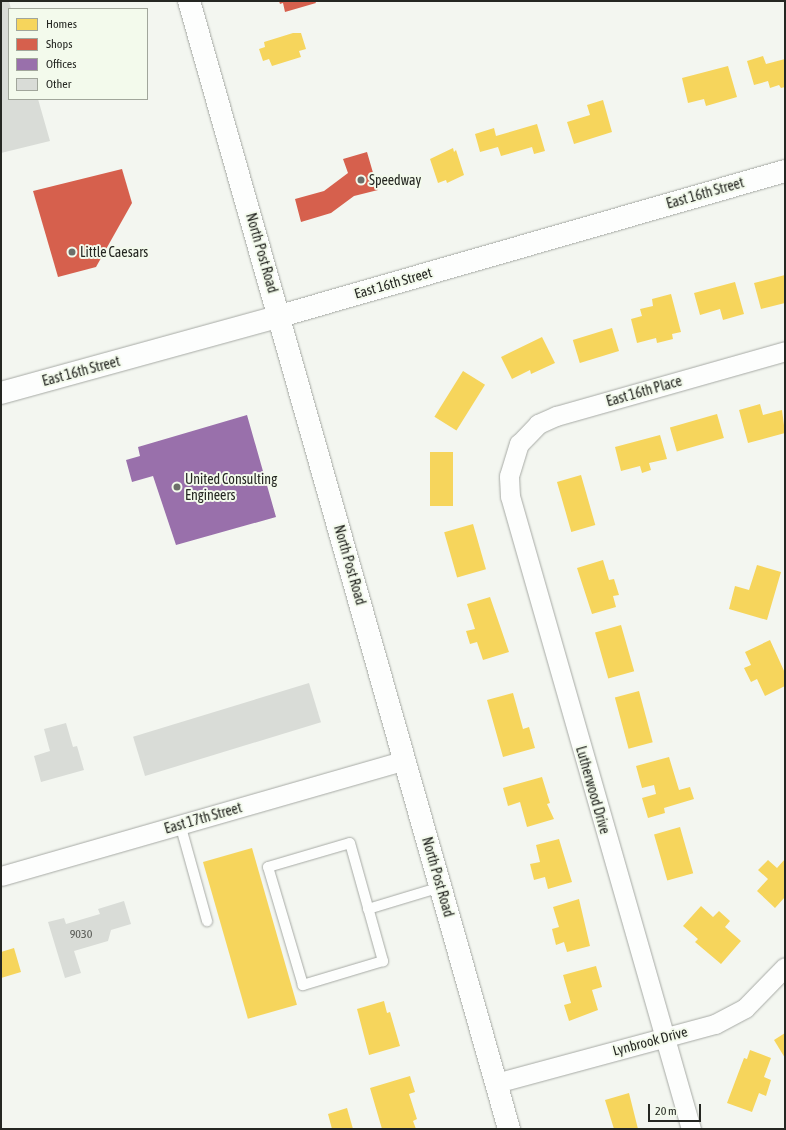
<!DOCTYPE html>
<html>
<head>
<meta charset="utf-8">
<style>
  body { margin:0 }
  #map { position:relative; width:786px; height:1130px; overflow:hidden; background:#f3f6f0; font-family:"Asap Condensed",sans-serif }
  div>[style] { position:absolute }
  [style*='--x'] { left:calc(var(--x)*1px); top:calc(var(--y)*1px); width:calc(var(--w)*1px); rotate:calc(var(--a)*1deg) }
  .homes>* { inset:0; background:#f6d55c; transform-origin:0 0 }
  .shops>* { inset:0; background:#d6604d }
  .offices>* { inset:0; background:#9970ab }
  .building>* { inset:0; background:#d9dcd7; transform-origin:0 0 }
  .roads { filter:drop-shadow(0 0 1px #a7aaa5) drop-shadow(0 0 1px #a7aaa5) }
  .lane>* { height:10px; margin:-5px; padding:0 5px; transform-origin:5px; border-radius:5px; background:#fdfefd }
  .street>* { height:19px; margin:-9.5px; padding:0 9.5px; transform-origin:9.5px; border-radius:9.5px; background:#fdfefd }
  .secondary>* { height:22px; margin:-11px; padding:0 11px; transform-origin:11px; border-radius:11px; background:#fdfefd }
  .primary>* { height:22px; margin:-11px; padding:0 11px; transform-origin:11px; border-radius:11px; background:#fdfefd }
  .dots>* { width:11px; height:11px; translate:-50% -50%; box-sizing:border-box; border:2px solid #f3faec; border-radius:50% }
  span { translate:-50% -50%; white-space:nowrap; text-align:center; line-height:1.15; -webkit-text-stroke:4px #f3faec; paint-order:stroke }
  .number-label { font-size:12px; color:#545651 }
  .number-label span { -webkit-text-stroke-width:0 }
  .poi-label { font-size:14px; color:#252722 }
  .left { translate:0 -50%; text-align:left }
  .street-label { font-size:14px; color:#252722 }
  .frame { position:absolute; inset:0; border:2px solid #252722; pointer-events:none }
  .legend { position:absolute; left:8px; top:8px; width:140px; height:92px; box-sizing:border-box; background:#f3faec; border:1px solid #a1a69b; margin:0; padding:5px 7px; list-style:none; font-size:12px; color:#252722 }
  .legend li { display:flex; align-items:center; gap:8px; height:20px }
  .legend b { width:20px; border:1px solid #a1a69b }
  .scale { position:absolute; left:648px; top:1104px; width:53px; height:18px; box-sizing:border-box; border:2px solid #252722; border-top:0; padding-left:5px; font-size:12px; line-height:14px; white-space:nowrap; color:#252722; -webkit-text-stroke:3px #f3faec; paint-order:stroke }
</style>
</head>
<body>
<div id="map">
  <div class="homes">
    <i style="clip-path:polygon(293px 33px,301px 33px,306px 49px,299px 51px,301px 57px,272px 66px,269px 59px,263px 61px,259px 49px,265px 47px,264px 42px)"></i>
    <i style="clip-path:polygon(763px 56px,766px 64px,785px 59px,785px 87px,781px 88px,779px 85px,770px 88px,768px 81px,754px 85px,747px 61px)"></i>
    <i style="clip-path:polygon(728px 66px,737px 97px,706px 106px,704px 99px,688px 103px,682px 78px)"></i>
    <i style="clip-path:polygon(603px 100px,612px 132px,574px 144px,567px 122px,590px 115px,587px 105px)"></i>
    <i style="clip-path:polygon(537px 124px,545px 151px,534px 154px,532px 147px,501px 156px,498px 147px,480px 152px,475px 134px,494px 128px,496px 136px)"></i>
    <i style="clip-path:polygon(453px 148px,454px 152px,456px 150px,464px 175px,447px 183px,446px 180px,438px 183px,430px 159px)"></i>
    <i style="clip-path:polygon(785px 275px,785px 303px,761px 309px,754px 283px)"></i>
    <i style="clip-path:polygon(735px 282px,744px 314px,723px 320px,720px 309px,700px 315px,694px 293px)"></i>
    <i style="clip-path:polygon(671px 294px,681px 332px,672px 334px,673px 339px,657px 343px,656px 338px,637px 343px,631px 319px,642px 316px,640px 309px,653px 306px,652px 299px)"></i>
    <i style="left:612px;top:328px;width:24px;height:41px;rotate:73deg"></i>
    <i style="clip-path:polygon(542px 337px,555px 363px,531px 374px,530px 370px,512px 379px,501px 357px)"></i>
    <i style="left:463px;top:371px;width:26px;height:54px;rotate:32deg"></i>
    <i style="clip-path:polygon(760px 404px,763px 415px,782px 410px,785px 433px,748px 443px,739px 410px)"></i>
    <i style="left:717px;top:414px;width:25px;height:49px;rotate:74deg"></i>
    <i style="clip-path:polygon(660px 435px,667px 459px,649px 463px,651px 470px,642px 473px,640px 466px,621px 471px,615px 447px)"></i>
    <i style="left:430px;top:452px;width:23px;height:54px"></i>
    <i style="left:581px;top:475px;width:52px;height:25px;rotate:74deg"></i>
    <i style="left:473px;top:524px;width:47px;height:30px;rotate:74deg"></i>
    <i style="clip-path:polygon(603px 560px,609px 580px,614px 579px,619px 595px,613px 596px,616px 607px,592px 614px,577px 568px)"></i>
    <i style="clip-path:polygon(757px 565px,781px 572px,767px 620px,729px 609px,735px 586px,749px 590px)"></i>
    <i style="clip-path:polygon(490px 597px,509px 652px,483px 660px,477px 642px,470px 644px,466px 631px,475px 629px,467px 604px)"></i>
    <i style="left:621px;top:625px;width:48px;height:27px;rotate:74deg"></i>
    <i style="clip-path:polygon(770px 640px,785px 673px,785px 686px,765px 696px,757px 679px,751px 682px,744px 668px,751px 665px,745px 652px)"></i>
    <i style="left:639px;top:691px;width:53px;height:25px;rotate:75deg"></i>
    <i style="clip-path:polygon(513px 693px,523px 729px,529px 727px,535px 748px,503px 757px,487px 700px)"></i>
    <i style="clip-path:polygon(669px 757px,679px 790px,690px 787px,694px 799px,664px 808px,665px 813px,648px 818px,642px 798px,656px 794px,654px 785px,642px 788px,636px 766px)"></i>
    <i style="clip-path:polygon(542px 777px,550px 803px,547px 804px,554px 819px,527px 827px,520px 802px,508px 806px,503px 788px)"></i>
    <i style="left:680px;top:827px;width:48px;height:27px;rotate:74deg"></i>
    <i style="clip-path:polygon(559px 839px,572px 882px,548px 889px,545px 877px,534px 880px,530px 864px,540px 862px,536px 845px)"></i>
    <i style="left:252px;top:848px;width:163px;height:51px;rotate:74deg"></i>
    <i style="clip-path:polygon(785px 859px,785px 897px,775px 908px,757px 891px,768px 879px,758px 870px,768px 860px,777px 868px)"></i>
    <i style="clip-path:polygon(579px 899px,590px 946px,567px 952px,564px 942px,556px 945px,552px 929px,559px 927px,553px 907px)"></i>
    <i style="clip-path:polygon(701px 906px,713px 917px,719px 911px,730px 921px,725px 927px,741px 941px,721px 964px,695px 942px,698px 939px,683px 926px)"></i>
    <i style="clip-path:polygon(14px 948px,21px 972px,1px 978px,1px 952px)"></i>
    <i style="clip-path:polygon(596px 966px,602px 987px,592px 990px,598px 1010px,569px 1021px,564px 1005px,571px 1003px,563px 975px)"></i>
    <i style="clip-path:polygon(384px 1001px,387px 1013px,390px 1012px,400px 1046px,369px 1055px,357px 1009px)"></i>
    <i style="clip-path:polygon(785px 1033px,785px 1058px,774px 1040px)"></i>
    <i style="clip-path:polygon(750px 1050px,771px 1058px,764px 1077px,771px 1080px,766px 1096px,759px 1093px,752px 1112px,727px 1103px,744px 1058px,747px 1059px)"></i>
    <i style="clip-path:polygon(410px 1076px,415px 1092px,409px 1094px,417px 1119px,413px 1121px,416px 1129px,382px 1129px,370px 1088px)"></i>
    <i style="clip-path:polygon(629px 1093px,638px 1129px,614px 1129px,605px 1100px)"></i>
    <i style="clip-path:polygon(347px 1108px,353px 1129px,332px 1129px,328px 1114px)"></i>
  </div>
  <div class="shops">
    <i style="clip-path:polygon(279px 1px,315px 1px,316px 3px,285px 12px,283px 3px,280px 4px)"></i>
    <i style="clip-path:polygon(367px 152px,378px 190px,354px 196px,331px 213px,301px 222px,295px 199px,324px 191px,348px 173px,343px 159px)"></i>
    <i style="clip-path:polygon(122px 169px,132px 203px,96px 267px,58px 277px,33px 191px)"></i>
  </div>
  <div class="offices">
    <i style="clip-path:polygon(247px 415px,276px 517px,176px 545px,153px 476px,132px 482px,126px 460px,140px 456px,138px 447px)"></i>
  </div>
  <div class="building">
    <i style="clip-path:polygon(1px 1px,9px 1px,11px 9px,9px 9px,9px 99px,38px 99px,50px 141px,1px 153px)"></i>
    <i style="left:309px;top:683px;width:41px;height:184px;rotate:73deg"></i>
    <i style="clip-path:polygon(66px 723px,73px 747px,77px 746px,84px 770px,41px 782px,34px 756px,50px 751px,44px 729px)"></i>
    <i style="clip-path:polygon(124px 901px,131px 924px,111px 930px,108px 941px,74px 951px,81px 973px,65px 978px,48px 922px,64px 918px,66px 924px,100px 914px,98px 909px)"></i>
  </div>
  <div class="roads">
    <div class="lane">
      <i style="--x:180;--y:824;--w:101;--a:74.4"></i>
      <i style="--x:350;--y:843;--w:123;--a:74.4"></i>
      <i style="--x:383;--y:961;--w:84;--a:163.3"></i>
      <i style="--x:303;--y:985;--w:123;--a:-106.5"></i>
      <i style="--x:268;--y:867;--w:85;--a:-16.3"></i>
      <i style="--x:368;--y:909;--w:76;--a:-16.8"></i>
    </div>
    <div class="street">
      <i style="--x:1;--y:876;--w:420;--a:-16"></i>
      <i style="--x:496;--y:1083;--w:227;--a:-15.1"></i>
      <i style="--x:715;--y:1024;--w:34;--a:-28"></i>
      <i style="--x:745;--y:1008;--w:57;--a:-45.7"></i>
      <i style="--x:691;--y:1129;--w:658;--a:-105.96"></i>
      <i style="--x:510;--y:496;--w:20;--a:-93"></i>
      <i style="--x:509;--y:476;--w:34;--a:-73"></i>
      <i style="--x:519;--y:444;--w:28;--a:-46"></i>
      <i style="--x:538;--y:424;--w:20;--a:-24"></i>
      <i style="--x:556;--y:416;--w:238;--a:-15.8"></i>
    </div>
    <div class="secondary">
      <i style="--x:1;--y:393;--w:289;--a:-15.4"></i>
      <i style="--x:280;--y:316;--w:525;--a:-16.02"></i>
    </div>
    <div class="primary">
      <i style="--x:189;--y:1;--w:1173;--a:74.16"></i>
    </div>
  </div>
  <div class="dots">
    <i style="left:361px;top:180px;background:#6d6f6a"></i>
    <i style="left:72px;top:252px;background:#6d6f6a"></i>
    <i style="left:177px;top:487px;background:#6d6f6a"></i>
  </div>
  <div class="number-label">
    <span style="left:81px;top:935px">9030</span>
  </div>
  <div class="poi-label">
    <span class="left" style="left:369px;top:180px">Speedway</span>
    <span class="left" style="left:80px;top:252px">Little Caesars</span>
    <span class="left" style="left:185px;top:487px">United Consulting<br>Engineers</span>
  </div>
  <div class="street-label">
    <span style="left:705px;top:193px;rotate:-16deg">East 16th Street</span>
    <span style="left:262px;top:253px;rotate:74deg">North Post Road</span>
    <span style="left:393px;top:283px;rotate:-16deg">East 16th Street</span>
    <span style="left:81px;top:371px;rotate:-15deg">East 16th Street</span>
    <span style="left:644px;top:391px;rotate:-16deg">East 16th Place</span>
    <span style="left:350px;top:565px;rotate:74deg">North Post Road</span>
    <span style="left:593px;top:790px;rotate:74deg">Lutherwood Drive</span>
    <span style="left:203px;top:818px;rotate:-16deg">East 17th Street</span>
    <span style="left:438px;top:877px;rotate:74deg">North Post Road</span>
    <span style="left:650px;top:1041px;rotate:-15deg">Lynbrook Drive</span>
  </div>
  <div class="frame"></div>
  <ul class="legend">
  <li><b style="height:11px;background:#f6d55c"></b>Homes</li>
  <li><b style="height:11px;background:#d6604d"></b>Shops</li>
  <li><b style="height:11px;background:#9970ab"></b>Offices</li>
  <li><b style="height:11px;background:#d9dcd7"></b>Other</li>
  </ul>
  <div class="scale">20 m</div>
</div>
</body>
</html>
